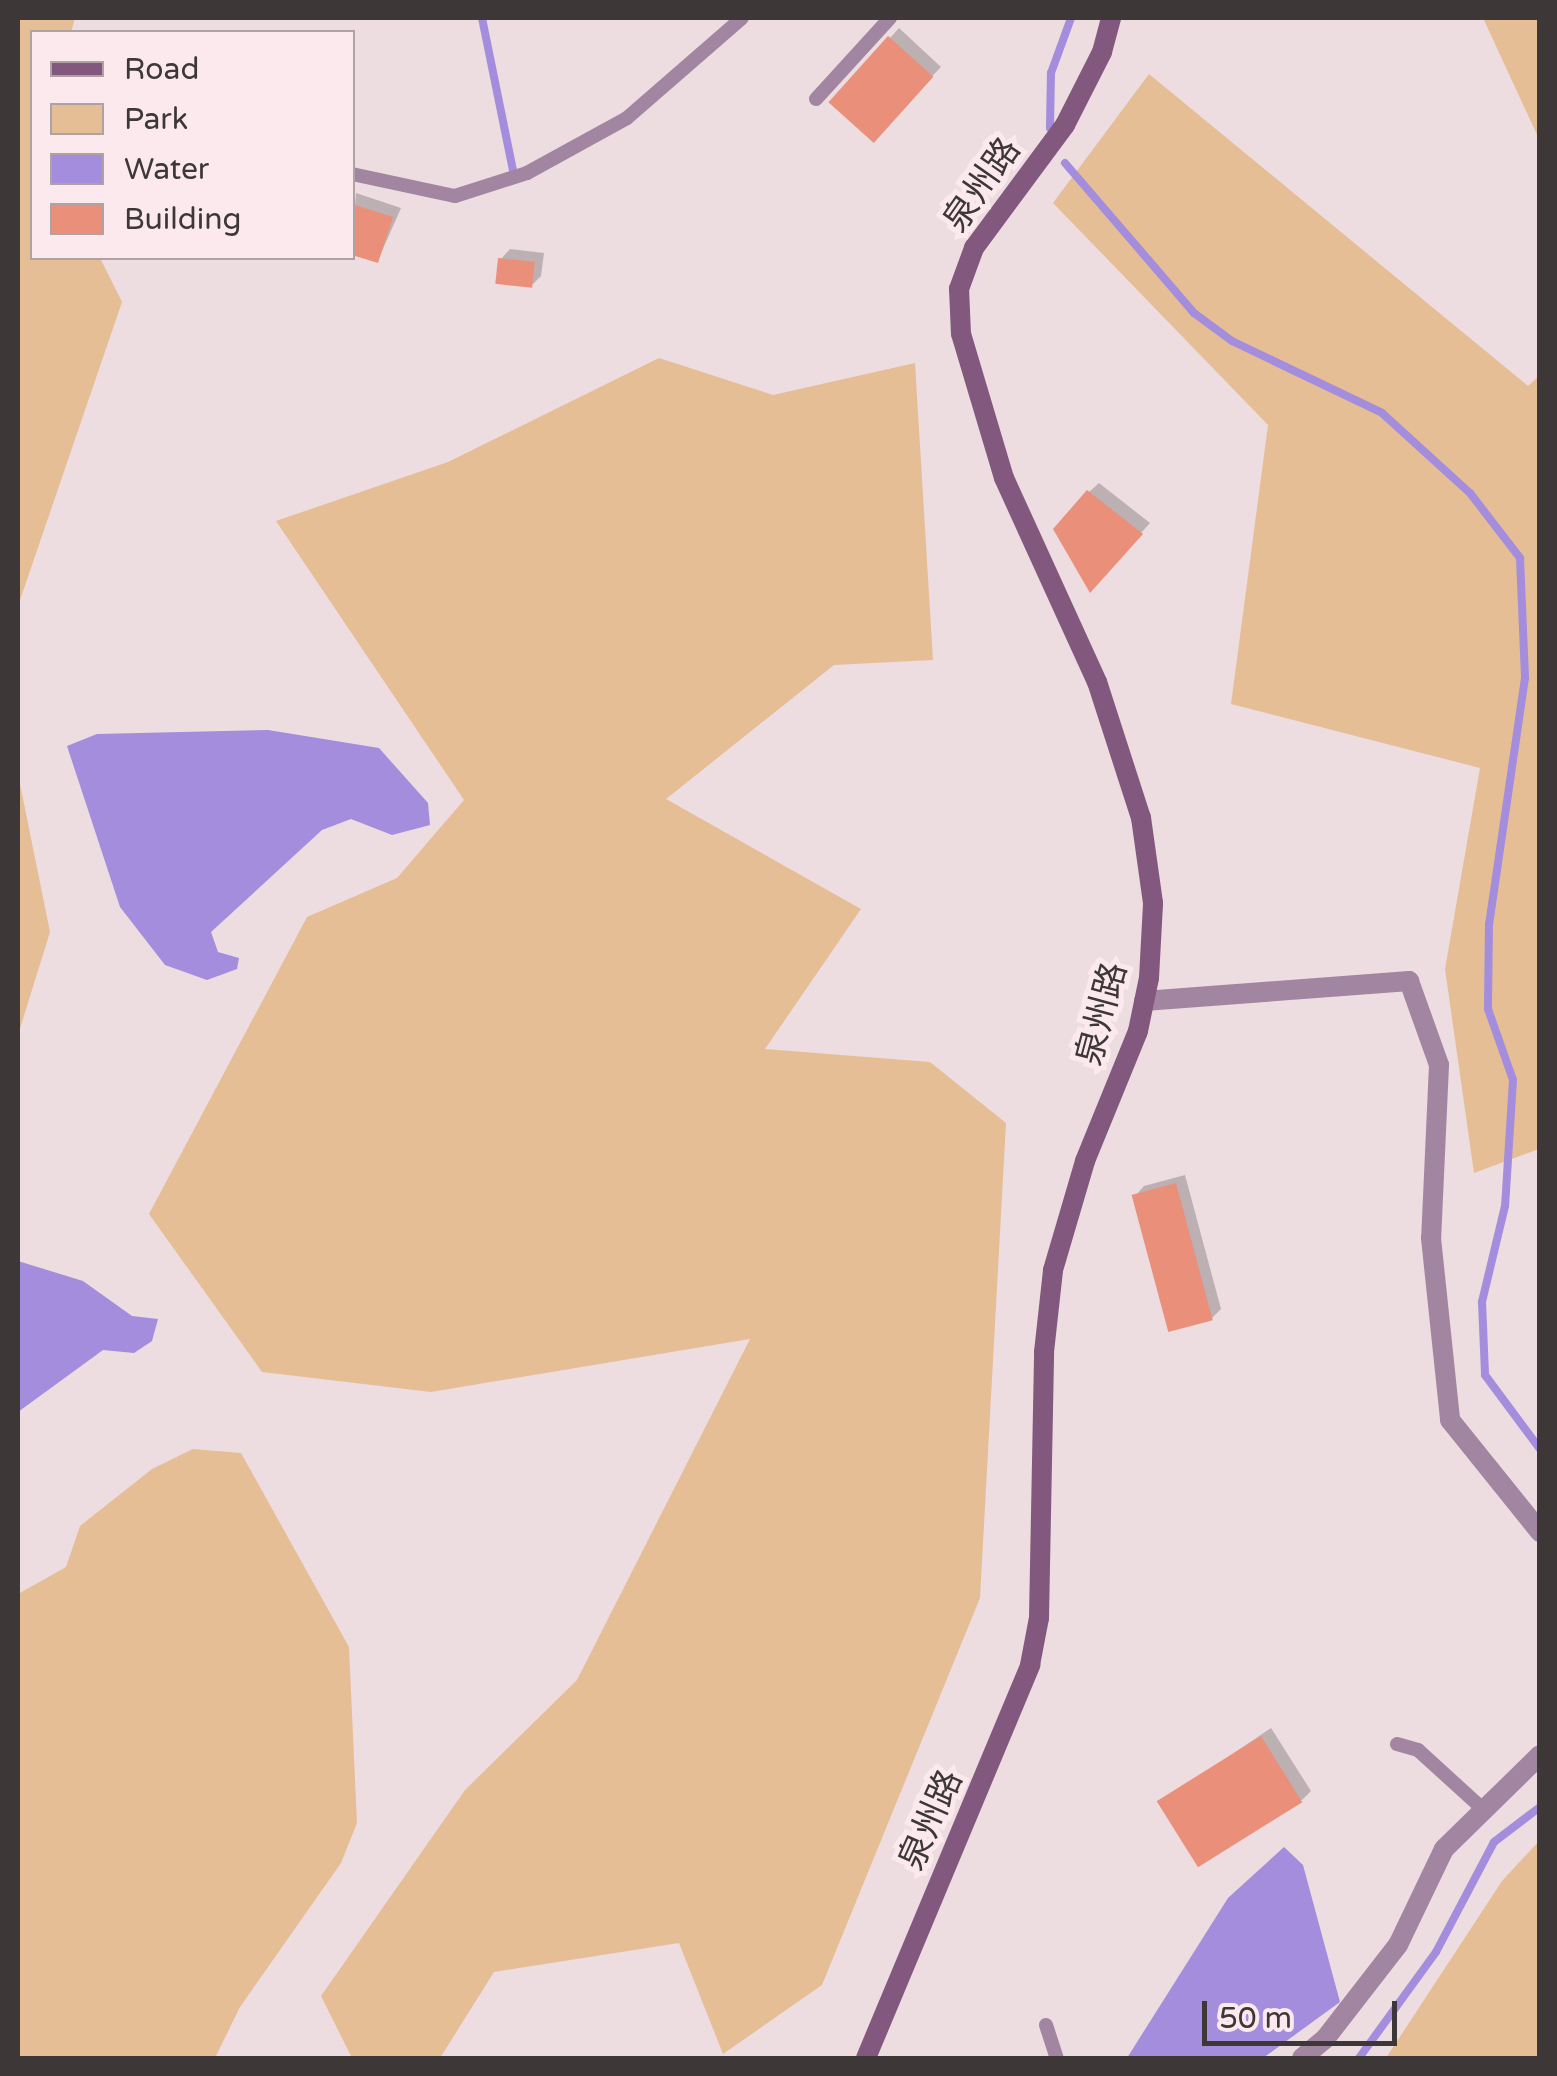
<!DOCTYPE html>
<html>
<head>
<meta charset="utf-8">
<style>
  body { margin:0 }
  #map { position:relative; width:1557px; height:2076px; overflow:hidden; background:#eddce0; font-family:"Varela Round","Noto Sans TC",sans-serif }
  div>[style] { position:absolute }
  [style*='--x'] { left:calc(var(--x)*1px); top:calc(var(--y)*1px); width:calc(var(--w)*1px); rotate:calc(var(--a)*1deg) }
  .green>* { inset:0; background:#e6be96 }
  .water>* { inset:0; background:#a48ddc }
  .shadow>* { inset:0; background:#0003 }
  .stream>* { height:8px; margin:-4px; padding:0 4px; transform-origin:4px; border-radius:4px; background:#a48ddc }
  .building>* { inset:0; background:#ea8f7a; transform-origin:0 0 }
  .lane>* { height:14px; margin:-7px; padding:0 7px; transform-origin:7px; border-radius:7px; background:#a285a0 }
  .street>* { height:20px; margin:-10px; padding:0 10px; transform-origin:10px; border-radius:10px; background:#a285a0 }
  .secondary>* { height:20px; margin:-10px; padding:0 10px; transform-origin:10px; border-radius:10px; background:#82587f }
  span { translate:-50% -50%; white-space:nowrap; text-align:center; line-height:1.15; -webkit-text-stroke:10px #fbe9ed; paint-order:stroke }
  .street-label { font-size:35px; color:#3e3738 }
  .frame { position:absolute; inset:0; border:20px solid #3e3738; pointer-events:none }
  .legend { position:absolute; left:30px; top:30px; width:325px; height:230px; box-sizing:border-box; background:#fbe9ed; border:2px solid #afa2a5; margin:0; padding:12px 18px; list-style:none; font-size:30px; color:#3e3738 }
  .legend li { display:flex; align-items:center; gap:20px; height:50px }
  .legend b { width:50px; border:2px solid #afa2a5 }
  .scale { position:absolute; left:1202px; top:2001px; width:195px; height:45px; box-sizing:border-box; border:5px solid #3e3738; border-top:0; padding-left:12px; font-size:30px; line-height:35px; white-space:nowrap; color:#3e3738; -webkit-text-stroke:8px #fbe9ed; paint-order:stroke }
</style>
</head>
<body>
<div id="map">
  <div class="green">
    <i style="clip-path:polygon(18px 18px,75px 18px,71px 32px,32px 32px,32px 258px,100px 258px,122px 302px,18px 606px)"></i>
    <i style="clip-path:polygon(1483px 18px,1539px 18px,1539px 139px)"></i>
    <i style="clip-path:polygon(1149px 74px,1528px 386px,1539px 376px,1539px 1149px,1474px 1173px,1445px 969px,1480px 768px,1231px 704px,1268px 425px,1053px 203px)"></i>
    <i style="clip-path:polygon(659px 358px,773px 395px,915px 363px,933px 660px,834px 665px,666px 799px,861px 909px,765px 1049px,930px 1062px,1006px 1123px,980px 1598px,822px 1985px,723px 2054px,679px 1943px,494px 1972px,440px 2058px,352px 2058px,321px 1996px,465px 1790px,577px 1680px,750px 1339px,431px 1392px,262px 1372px,149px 1214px,307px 917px,397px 878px,464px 800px,276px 521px,448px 462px)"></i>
    <i style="clip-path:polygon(18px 774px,50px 932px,18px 1035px)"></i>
    <i style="clip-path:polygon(193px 1449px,241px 1453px,349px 1647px,357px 1823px,341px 1863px,240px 2007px,215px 2058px,18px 2058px,18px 1594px,66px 1567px,80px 1526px,152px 1469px)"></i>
    <i style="clip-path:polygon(1539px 1841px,1539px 2058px,1386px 2058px,1502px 1881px)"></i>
  </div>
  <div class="water">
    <i style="clip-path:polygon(268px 730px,379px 748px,428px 803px,430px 825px,392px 835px,351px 819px,322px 830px,211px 932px,218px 952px,239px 958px,237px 969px,207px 980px,165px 965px,120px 907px,67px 746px,97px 734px)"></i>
    <i style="clip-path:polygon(18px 1261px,83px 1281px,132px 1316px,158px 1319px,152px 1341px,134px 1353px,103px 1350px,18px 1412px)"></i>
    <i style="clip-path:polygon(1284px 1847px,1303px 1865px,1340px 2002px,1263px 2058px,1127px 2058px,1228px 1898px)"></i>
  </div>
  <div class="shadow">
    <i style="clip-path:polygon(899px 28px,941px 67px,871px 139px,890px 38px)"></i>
    <i style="clip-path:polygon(356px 193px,401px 208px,378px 260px,352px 252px)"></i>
    <i style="clip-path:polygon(510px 249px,544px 253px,541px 276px,531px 286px,501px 259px)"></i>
    <i style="clip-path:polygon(1099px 483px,1150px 523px,1099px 580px,1089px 492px)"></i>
    <i style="clip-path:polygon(1185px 1175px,1221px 1309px,1212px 1318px,1135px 1196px,1144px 1186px)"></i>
    <i style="clip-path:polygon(1271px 1728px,1311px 1791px,1302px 1800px,1161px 1802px)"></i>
  </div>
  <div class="stream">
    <i style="--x:482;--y:18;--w:155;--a:78.5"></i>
    <i style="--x:1050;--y:128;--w:55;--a:-89"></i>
    <i style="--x:1051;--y:73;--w:59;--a:-70"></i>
    <i style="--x:1065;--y:163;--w:198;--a:49.3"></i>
    <i style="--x:1194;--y:313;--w:47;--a:36.4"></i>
    <i style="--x:1232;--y:341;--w:166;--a:25.6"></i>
    <i style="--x:1382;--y:413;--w:119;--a:42.3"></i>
    <i style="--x:1470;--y:493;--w:82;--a:52.4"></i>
    <i style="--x:1520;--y:558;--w:120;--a:87.6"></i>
    <i style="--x:1525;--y:678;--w:249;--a:98.3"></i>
    <i style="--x:1489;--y:924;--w:85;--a:90.7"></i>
    <i style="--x:1488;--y:1009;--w:75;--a:70.6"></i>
    <i style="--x:1513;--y:1080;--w:126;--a:93.6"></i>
    <i style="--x:1505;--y:1206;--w:99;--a:103.5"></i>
    <i style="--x:1482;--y:1302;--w:73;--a:87.6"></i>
    <i style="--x:1485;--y:1375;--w:92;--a:53.4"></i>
    <i style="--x:1359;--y:2058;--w:131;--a:-54"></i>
    <i style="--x:1436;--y:1952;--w:124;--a:-62.2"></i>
    <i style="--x:1494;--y:1842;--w:58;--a:-37.3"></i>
  </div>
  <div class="building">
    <i style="left:888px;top:36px;width:61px;height:89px;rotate:42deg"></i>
    <i style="clip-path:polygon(352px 204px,393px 217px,378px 263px,352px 255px)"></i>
    <i style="left:498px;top:258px;width:37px;height:26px;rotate:6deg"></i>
    <i style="clip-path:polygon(1087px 490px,1143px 534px,1090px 593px,1053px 529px)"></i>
    <i style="left:1176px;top:1183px;width:142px;height:46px;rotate:75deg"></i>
    <i style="left:1261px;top:1736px;width:78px;height:123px;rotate:58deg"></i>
  </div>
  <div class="lane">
    <i style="--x:816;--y:99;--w:110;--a:-47.6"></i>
    <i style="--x:352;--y:174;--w:105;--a:12.1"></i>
    <i style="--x:455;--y:196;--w:76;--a:-17.7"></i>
    <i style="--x:527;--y:173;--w:114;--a:-28.8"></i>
    <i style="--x:627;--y:118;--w:152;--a:-41"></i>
    <i style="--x:1397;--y:1744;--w:22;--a:16"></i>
    <i style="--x:1418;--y:1750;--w:89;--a:42.3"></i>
    <i style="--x:1046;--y:2025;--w:35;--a:72"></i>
  </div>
  <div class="street">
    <i style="--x:1144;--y:1001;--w:266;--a:-4.3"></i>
    <i style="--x:1409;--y:981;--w:89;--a:70.3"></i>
    <i style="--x:1439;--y:1065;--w:173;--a:92.6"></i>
    <i style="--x:1431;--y:1238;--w:183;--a:84"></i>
    <i style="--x:1450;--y:1420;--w:144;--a:51.2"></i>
    <i style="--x:1302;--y:2058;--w:30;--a:-40"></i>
    <i style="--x:1325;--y:2039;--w:119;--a:-52.2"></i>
    <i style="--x:1398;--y:1945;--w:106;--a:-64.4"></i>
    <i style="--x:1444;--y:1849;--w:134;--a:-44.4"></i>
  </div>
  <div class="secondary">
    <i style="--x:866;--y:2058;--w:426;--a:-67.3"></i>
    <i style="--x:1030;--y:1665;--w:48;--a:-79.2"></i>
    <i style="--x:1039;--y:1618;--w:266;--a:-88.9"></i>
    <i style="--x:1044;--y:1352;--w:82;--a:-83.7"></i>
    <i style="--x:1053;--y:1270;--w:114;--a:-73.6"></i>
    <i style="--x:1085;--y:1161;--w:140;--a:-67.8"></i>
    <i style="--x:1138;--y:1031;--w:54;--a:-78.3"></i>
    <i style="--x:1149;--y:978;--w:75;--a:-86.9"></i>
    <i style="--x:1153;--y:903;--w:86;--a:-98"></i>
    <i style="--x:1141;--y:818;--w:143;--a:-107.9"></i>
    <i style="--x:1097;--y:682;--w:224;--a:-114.5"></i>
    <i style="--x:1004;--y:478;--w:150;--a:-106.6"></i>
    <i style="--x:961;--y:334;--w:45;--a:-92.5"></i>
    <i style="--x:959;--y:289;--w:44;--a:-69.9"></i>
    <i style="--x:974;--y:248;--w:153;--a:-53.5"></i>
    <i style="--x:1065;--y:125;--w:82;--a:-63.1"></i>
    <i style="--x:1102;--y:52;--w:35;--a:-75"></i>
  </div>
  <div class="street-label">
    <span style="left:982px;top:185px;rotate:-55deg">泉州路</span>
    <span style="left:1102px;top:1014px;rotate:-75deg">泉州路</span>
    <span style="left:931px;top:1820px;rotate:-66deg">泉州路</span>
  </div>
  <div class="frame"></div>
  <ul class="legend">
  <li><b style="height:12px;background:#82587f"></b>Road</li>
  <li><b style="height:28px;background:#e6be96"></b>Park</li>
  <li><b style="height:28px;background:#a48ddc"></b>Water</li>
  <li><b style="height:28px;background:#ea8f7a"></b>Building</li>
  </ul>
  <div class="scale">50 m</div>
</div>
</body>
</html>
